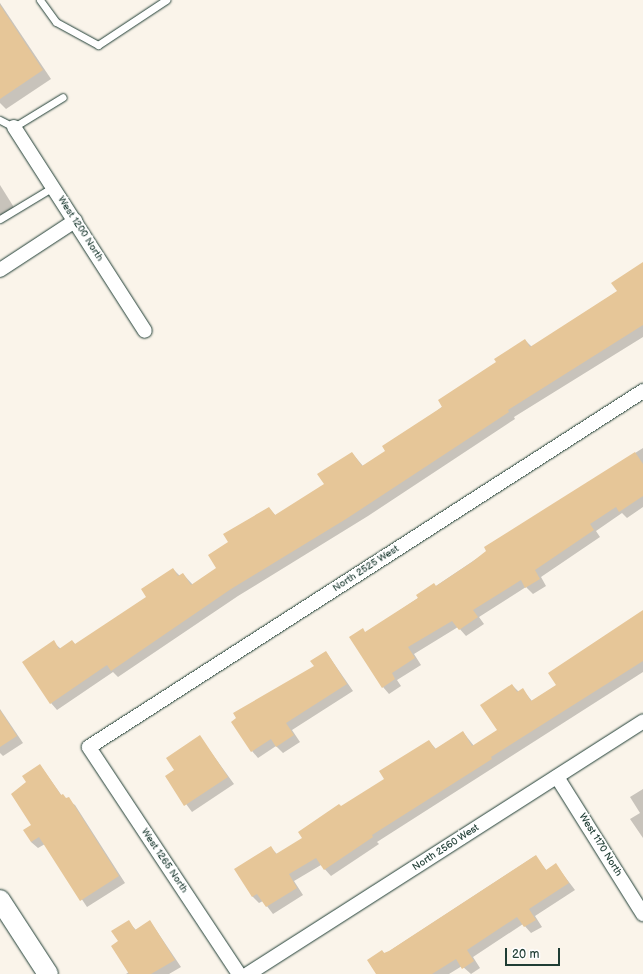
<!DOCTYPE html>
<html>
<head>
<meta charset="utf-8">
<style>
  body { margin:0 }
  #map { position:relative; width:643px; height:974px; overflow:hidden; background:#faf4ea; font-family:"Balsamiq Sans",sans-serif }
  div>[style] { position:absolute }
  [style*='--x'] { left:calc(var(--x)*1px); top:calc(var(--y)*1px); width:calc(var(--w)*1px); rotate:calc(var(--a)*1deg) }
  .shadow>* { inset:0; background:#0003 }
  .building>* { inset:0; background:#e6c698 }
  .roads { filter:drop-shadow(0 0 1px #1f3d34) drop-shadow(0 0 1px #1f3d34) }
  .lane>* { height:7px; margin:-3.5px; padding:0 3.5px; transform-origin:3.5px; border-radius:3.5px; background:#fff }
  .street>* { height:14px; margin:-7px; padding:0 7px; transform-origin:7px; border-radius:7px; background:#fff }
  .secondary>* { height:20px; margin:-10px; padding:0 10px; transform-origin:10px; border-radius:10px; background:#fff }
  span { translate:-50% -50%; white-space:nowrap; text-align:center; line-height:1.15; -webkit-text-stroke:3.5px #fff; paint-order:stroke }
  .street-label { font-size:10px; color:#1f3d34 }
  .scale { position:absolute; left:505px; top:948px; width:55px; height:18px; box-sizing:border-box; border:2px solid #1f3d34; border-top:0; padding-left:5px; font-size:12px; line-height:14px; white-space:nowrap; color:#1f3d34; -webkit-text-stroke:3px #fff; paint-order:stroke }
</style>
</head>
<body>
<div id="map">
  <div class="shadow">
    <i style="clip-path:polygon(0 3px,51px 79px,6px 109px,0 103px)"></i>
    <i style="clip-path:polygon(0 185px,15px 209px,0 219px)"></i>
    <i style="clip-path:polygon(643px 264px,643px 337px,514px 417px,515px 419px,368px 516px,238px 596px,118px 677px,113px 672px,57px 710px,51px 703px,53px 642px,61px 649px,72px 641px,76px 645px,147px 597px,173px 569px,180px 576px,183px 574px,193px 585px,218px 568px,229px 542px,269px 508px,276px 516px,325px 485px,352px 453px,363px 466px,387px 451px,525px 340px,532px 347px,618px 291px)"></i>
    <i style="clip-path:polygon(643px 448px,643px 507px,627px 518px,622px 513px,596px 531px,600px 537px,541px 577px,546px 586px,533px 594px,526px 587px,479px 617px,484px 624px,466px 636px,458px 627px,414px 654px,421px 665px,397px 680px,401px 686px,389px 694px,383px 687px,366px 633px,488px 551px,486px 547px)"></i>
    <i style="clip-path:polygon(643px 611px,643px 672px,377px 842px,379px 844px,331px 876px,321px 865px,294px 881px,303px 895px,273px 914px,263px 901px,259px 903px,253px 897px,236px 869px,271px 848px,277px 854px,304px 839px,341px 807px,385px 780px,429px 741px,436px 749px,463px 732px,474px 746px,498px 730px,512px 685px,519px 692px,523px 690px,532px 701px,557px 685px)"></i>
    <i style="clip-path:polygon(326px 652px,353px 691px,292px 730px,300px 742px,283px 753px,276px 746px,258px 758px,252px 751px)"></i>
    <i style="clip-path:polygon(0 709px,23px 743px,3px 756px,0 753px)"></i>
    <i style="clip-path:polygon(200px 737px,234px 784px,192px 812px,166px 777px,175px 770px)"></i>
    <i style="clip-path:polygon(40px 765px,62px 796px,75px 805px,125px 883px,87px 907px,45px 844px,38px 848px,31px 842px,32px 825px,27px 782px)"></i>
    <i style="clip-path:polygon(643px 789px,643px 838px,630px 819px,640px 813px,630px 797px)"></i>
    <i style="clip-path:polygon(535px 856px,547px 871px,556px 865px,575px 890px,535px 916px,542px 927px,531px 933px,523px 924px,473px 957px,480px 968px,471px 974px,462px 966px,449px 974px,378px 974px,382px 951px,385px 954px)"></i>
    <i style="clip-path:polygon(128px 921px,136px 930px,150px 921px,181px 967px,169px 974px,126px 974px,129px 972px,119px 942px)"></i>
  </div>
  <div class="building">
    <i style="clip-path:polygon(0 5px,43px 70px,0 99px)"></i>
    <i style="clip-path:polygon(643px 262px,643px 325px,508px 410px,509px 412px,346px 519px,231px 589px,111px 671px,107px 665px,50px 704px,22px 662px,54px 640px,59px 649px,72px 640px,75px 644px,146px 597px,141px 589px,173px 568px,178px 576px,183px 573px,191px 585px,216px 568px,208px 555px,228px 542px,223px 534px,269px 507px,275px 515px,324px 484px,317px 474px,352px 452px,362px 466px,385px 451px,382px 446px,442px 407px,438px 400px,496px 362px,494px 359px,525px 339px,530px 347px,617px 291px,611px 283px)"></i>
    <i style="clip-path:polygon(635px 452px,643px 464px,643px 496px,619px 512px,616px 507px,590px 524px,594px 530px,535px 570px,540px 579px,525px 588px,521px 580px,473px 610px,478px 617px,459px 630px,452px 621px,408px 647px,415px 658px,392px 673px,395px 679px,382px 688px,349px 637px,363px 628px,365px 632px,418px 598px,416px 595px,434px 583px,436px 586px,472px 562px,486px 551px,484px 547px)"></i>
    <i style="clip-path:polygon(643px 610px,643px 661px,491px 757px,492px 759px,372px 835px,373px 837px,324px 870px,316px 858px,289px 874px,297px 888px,266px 907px,257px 894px,252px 897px,234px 869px,271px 846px,276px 854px,302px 838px,298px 832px,339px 804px,341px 806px,384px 779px,379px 771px,429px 740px,435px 749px,463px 731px,472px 746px,497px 730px,480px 705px,512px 684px,517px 692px,523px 688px,531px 701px,556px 685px,548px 673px)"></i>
    <i style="clip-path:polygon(326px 651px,347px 684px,286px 723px,294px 735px,276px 747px,271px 739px,251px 752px,231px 722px,236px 718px,233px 713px,314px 666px,310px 661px)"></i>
    <i style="clip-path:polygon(0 710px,17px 736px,0 747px)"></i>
    <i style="clip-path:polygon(200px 735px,228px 777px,184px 806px,165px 776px,174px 770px,166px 758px)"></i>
    <i style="clip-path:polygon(40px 764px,61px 795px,63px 794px,66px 798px,69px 797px,119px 876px,80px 901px,39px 837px,31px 842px,23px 830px,31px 825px,11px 794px,26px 782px,22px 776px)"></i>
    <i style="clip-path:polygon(536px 855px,546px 870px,556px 863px,569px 883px,529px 909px,536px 920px,524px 927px,517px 917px,467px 950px,474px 961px,462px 969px,456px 959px,432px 974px,376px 974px,367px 960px,382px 950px,384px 953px,389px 951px)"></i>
    <i style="clip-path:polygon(129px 920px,135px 930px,150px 920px,175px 960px,151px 974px,129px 974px,111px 946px,118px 941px,111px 931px)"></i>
  </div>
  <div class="roads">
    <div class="lane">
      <i style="--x:40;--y:0;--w:27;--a:54"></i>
      <i style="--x:56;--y:22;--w:48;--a:28.7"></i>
      <i style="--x:98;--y:45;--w:82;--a:-33.5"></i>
      <i style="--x:0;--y:120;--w:16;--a:27"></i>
      <i style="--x:14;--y:127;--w:57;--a:-31.5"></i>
      <i style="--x:0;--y:219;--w:62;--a:-31.1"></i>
    </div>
    <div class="street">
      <i style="--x:14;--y:127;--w:242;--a:57.3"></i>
      <i style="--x:0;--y:270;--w:90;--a:-33.2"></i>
      <i style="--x:557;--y:777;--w:162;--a:57.9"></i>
      <i style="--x:239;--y:974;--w:272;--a:-123.5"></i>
      <i style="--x:89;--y:747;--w:659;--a:-32.72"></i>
      <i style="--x:248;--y:974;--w:469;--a:-32.6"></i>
    </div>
    <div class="secondary">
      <i style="--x:0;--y:900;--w:88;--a:57"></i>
    </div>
  </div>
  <div class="street-label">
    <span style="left:80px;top:229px;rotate:57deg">West 1200 North</span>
    <span style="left:366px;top:569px;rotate:-33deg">North 2525 West</span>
    <span style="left:600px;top:845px;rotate:58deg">West 1170 North</span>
    <span style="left:446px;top:848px;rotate:-33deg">North 2560 West</span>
    <span style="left:164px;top:861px;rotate:56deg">West 1265 North</span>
  </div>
  <div class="scale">20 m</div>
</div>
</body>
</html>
